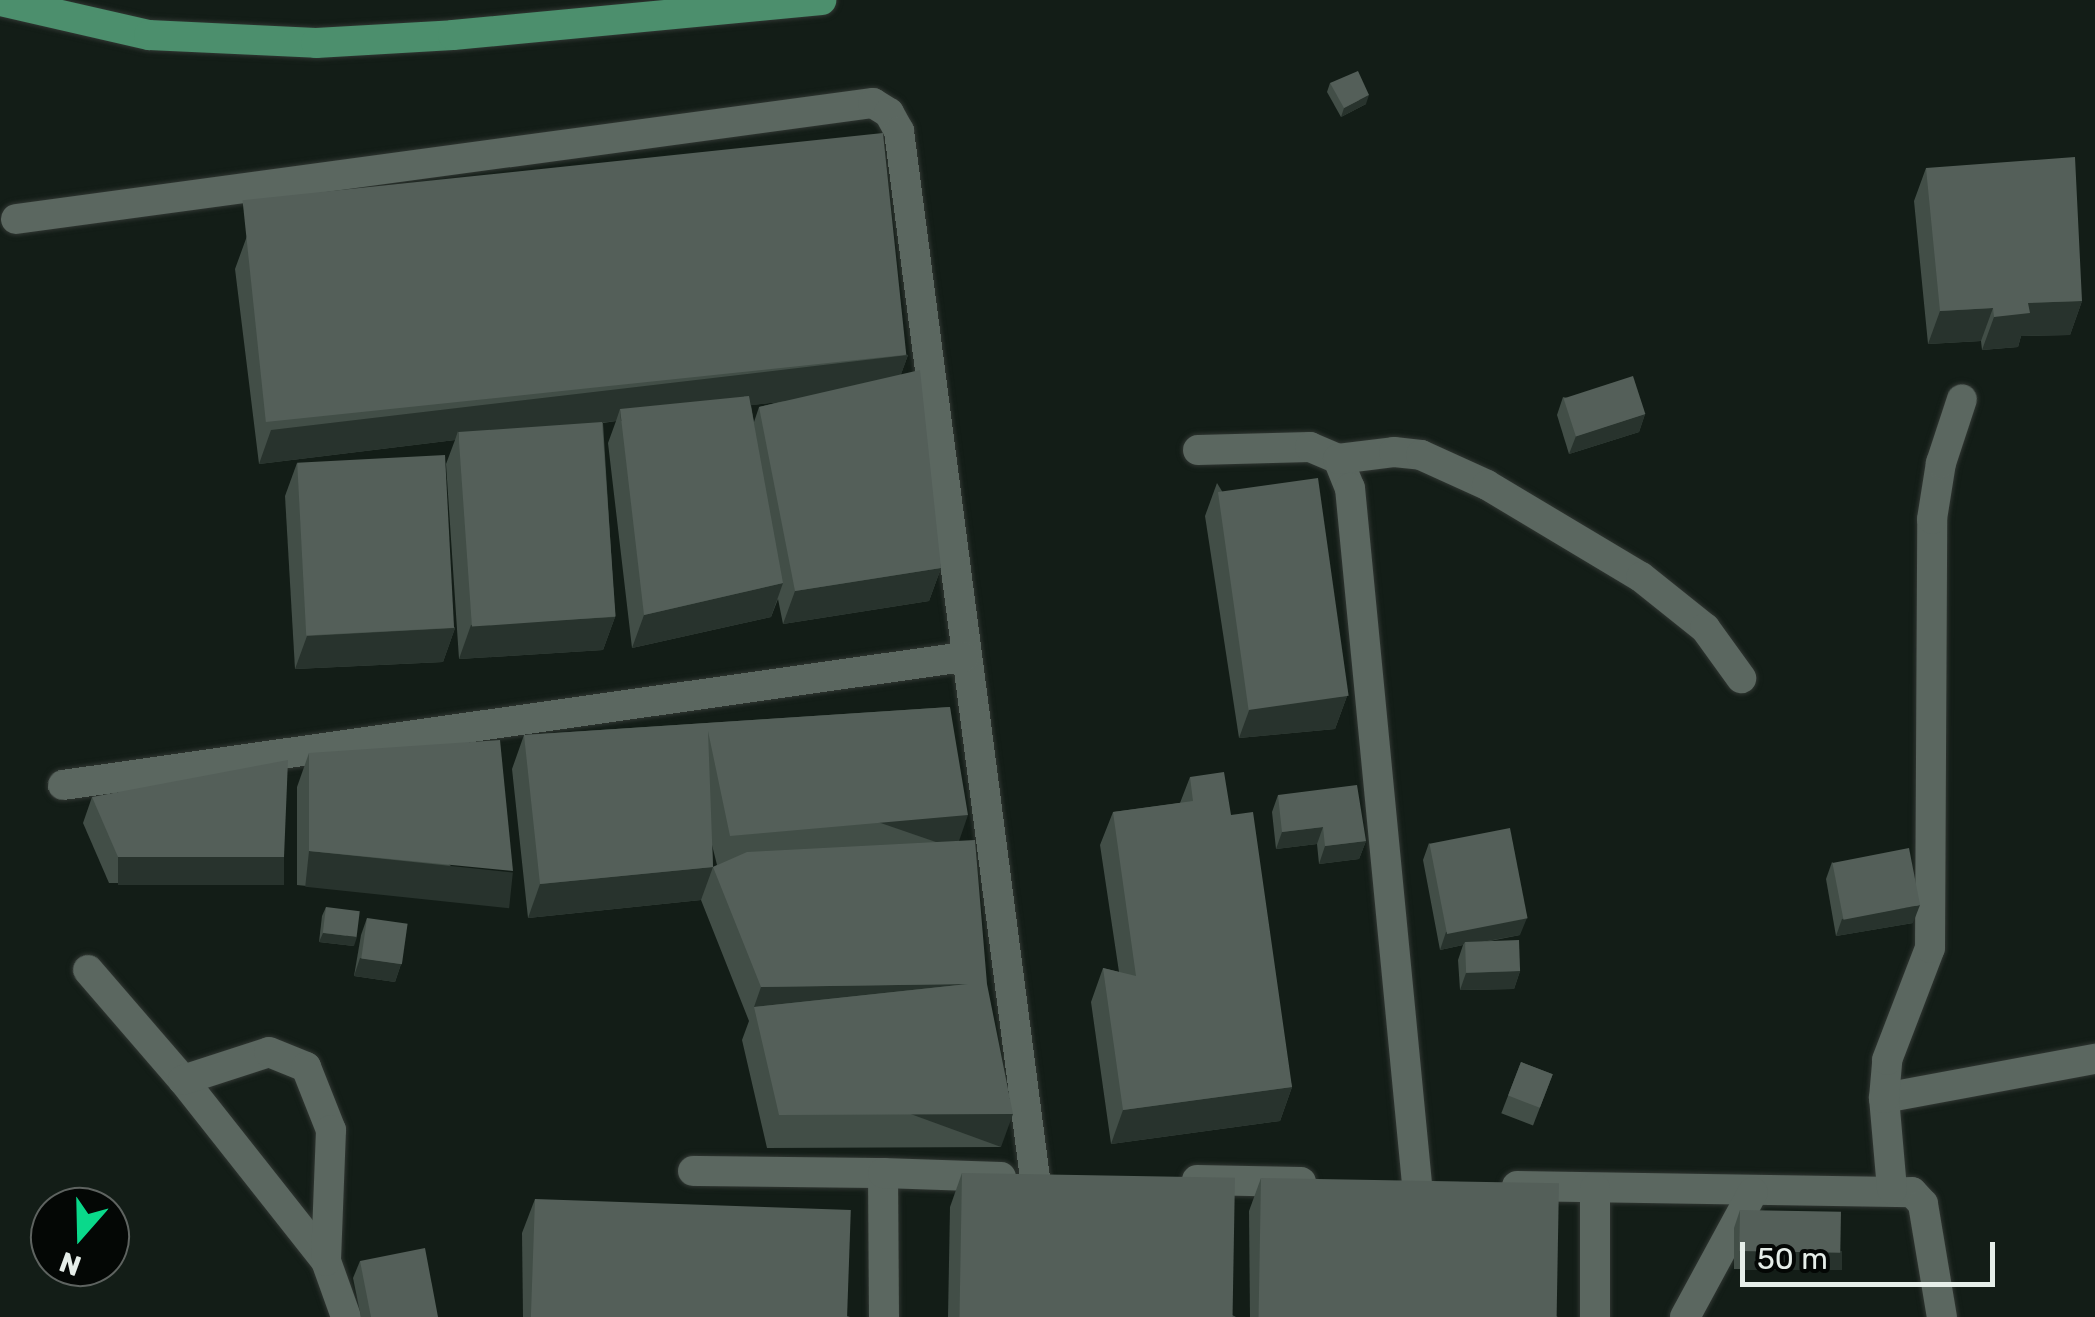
<!DOCTYPE html>
<html>
<head>
<meta charset="utf-8">
<style>
  body { margin:0 }
  #map { position:relative; width:2095px; height:1317px; overflow:hidden; background:#131d17; font-family:Rubik,sans-serif }
  div>[style] { position:absolute }
  [style*='--x'] { left:calc(var(--x)*1px); top:calc(var(--y)*1px); width:calc(var(--w)*1px); rotate:calc(var(--a)*1deg) }
  .roads { filter:drop-shadow(0 0 2px #303632) drop-shadow(0 0 2px #303632) }
  .minor>* { height:30px; margin:-15px; padding:0 15px; transform-origin:15px; border-radius:15px; background:#5b6760 }
  .major>* { height:30px; margin:-15px; padding:0 15px; transform-origin:15px; border-radius:15px; background:#4c8f6d }
  .wall>* { inset:0; background:#424e47; transform-origin:0 0 }
  .shaded-wall>* { inset:0; background:#28332d; transform-origin:0 0 }
  .building>* { inset:0; background:#545f59; transform-origin:0 0 }
  span { translate:-50% -50%; white-space:nowrap; text-align:center; line-height:1.15; -webkit-text-stroke:8px #040705; paint-order:stroke }
  .north { position:absolute; left:30px; top:1187px; width:100px; height:100px; box-sizing:border-box; background:#040705; border:2px solid #5e6360; border-radius:50%; rotate:200deg; font-size:28px; font-weight:700; line-height:40px; text-align:center; color:#e6eee9 }
  .north::after { content:''; display:block; margin:auto; width:35px; height:45px; background:#0ad98b; clip-path:polygon(50% 0,100% 100%,50% 72%,0 100%) }
  .scale { position:absolute; left:1740px; top:1242px; width:255px; height:45px; box-sizing:border-box; border:5px solid #e6eee9; border-top:0; padding-left:12px; font-size:30px; line-height:35px; white-space:nowrap; color:#e6eee9; -webkit-text-stroke:8px #040705; paint-order:stroke }
</style>
</head>
<body>
<div id="map">
  <div class="roads">
    <div class="minor">
      <i style="--x:16;--y:219;--w:865;--a:-7.71"></i>
      <i style="--x:873;--y:103;--w:19;--a:32"></i>
      <i style="--x:889;--y:113;--w:21;--a:61"></i>
      <i style="--x:899;--y:131;--w:1056;--a:82.6"></i>
      <i style="--x:1198;--y:450;--w:112;--a:-1.5"></i>
      <i style="--x:1310;--y:447;--w:30;--a:23"></i>
      <i style="--x:1338;--y:459;--w:31;--a:68"></i>
      <i style="--x:1350;--y:488;--w:699;--a:84.5"></i>
      <i style="--x:1338;--y:459;--w:56;--a:-7.1"></i>
      <i style="--x:1394;--y:452;--w:27;--a:6"></i>
      <i style="--x:1421;--y:455;--w:72;--a:24.4"></i>
      <i style="--x:1487;--y:485;--w:179;--a:30.9"></i>
      <i style="--x:1641;--y:577;--w:82;--a:38.6"></i>
      <i style="--x:1705;--y:628;--w:62;--a:54.2"></i>
      <i style="--x:63;--y:785;--w:910;--a:-8.09"></i>
      <i style="--x:88;--y:970;--w:145;--a:49.2"></i>
      <i style="--x:183;--y:1080;--w:231;--a:51.7"></i>
      <i style="--x:326;--y:1261;--w:59;--a:70.3"></i>
      <i style="--x:183;--y:1080;--w:90;--a:-18"></i>
      <i style="--x:269;--y:1052;--w:40;--a:22"></i>
      <i style="--x:306;--y:1067;--w:68;--a:68.4"></i>
      <i style="--x:331;--y:1130;--w:131;--a:92.2"></i>
      <i style="--x:1884;--y:1098;--w:215;--a:-10.5"></i>
      <i style="--x:693;--y:1171;--w:190;--a:0.6"></i>
      <i style="--x:883;--y:1173;--w:144;--a:89.6"></i>
      <i style="--x:883;--y:1173;--w:118;--a:1.9"></i>
      <i style="--x:1197;--y:1180;--w:104;--a:1.1"></i>
      <i style="--x:1517;--y:1186;--w:395;--a:0.9"></i>
      <i style="--x:1912;--y:1192;--w:16;--a:47"></i>
      <i style="--x:1923;--y:1204;--w:115;--a:80.5"></i>
      <i style="--x:1595;--y:1188;--w:129;--a:90"></i>
      <i style="--x:1892;--y:1189;--w:91;--a:-95"></i>
      <i style="--x:1884;--y:1098;--w:38;--a:-85"></i>
      <i style="--x:1887;--y:1060;--w:120;--a:-69"></i>
      <i style="--x:1930;--y:948;--w:429;--a:-89.7"></i>
      <i style="--x:1932;--y:519;--w:57;--a:-80.9"></i>
      <i style="--x:1941;--y:463;--w:67;--a:-71.8"></i>
      <i style="--x:1685;--y:1317;--w:142;--a:-61.5"></i>
    </div>
    <div class="major">
      <i style="--x:0;--y:1;--w:153;--a:12.9"></i>
      <i style="--x:149;--y:35;--w:167;--a:2.7"></i>
      <i style="--x:316;--y:43;--w:137;--a:-3.3"></i>
      <i style="--x:453;--y:35;--w:370;--a:-5.4"></i>
    </div>
  </div>
  <div class="wall">
    <i style="clip-path:polygon(1330px 83px,1366px 104px,1341px 117px,1327px 92px)"></i>
    <i style="clip-path:polygon(1926px 168px,2082px 301px,2070px 335px,2021px 336px,2018px 347px,1982px 350px,1981px 341px,1928px 344px,1914px 201px)"></i>
    <i style="clip-path:polygon(evenodd,247px 236px,908px 355px,901px 374px,941px 568px,929px 601px,783px 624px,778px 599px,771px 617px,632px 648px,608px 443px,616px 421px,603px 423px,615px 617px,603px 650px,459px 659px,446px 464px,455px 440px,259px 464px,235px 269px,247px 236px,779px 402px,759px 407px,754px 422px,751px 405px,779px 402px)"></i>
    <i style="clip-path:polygon(1563px 397px,1645px 414px,1639px 432px,1569px 454px,1557px 415px)"></i>
    <i style="clip-path:polygon(297px 463px,455px 628px,443px 662px,295px 669px,285px 496px)"></i>
    <i style="clip-path:polygon(1217px 483px,1347px 696px,1335px 729px,1239px 738px,1205px 516px)"></i>
    <i style="clip-path:polygon(evenodd,950px 707px,959px 841px,1001px 1147px,767px 1148px,742px 1040px,749px 1021px,701px 900px,528px 918px,512px 769px,524px 735px,950px 707px,712px 845px,717px 865px,713px 867px,712px 845px)"></i>
    <i style="clip-path:polygon(309px 753px,500px 905px,297px 885px,297px 787px)"></i>
    <i style="clip-path:polygon(1190px 777px,1231px 815px,1292px 1087px,1280px 1121px,1111px 1144px,1091px 1002px,1103px 968px,1119px 972px,1100px 845px,1113px 812px,1180px 803px)"></i>
    <i style="clip-path:polygon(1278px 795px,1366px 841px,1359px 859px,1319px 864px,1317px 844px,1276px 849px,1272px 812px)"></i>
    <i style="clip-path:polygon(92px 797px,275px 883px,109px 883px,83px 823px)"></i>
    <i style="clip-path:polygon(1429px 843px,1520px 935px,1485px 942px,1520px 971px,1514px 989px,1460px 990px,1458px 960px,1463px 945px,1440px 950px,1423px 860px)"></i>
    <i style="clip-path:polygon(1832px 862px,1913px 923px,1836px 936px,1826px 879px)"></i>
    <i style="clip-path:polygon(326px 907px,354px 946px,319px 942px,322px 916px)"></i>
    <i style="clip-path:polygon(367px 918px,401px 964px,395px 982px,354px 976px,361px 935px)"></i>
    <i style="left:1521px;top:1062px;width:34px;height:55px;rotate:21deg"></i>
    <i style="clip-path:polygon(962px 1173px,1236px 1317px,948px 1317px,950px 1207px)"></i>
    <i style="clip-path:polygon(1261px 1178px,1558px 1317px,1250px 1317px,1249px 1211px)"></i>
    <i style="clip-path:polygon(535px 1199px,850px 1317px,523px 1317px,522px 1233px)"></i>
    <i style="clip-path:polygon(1740px 1210px,1835px 1269px,1734px 1269px,1734px 1228px)"></i>
    <i style="clip-path:polygon(360px 1261px,438px 1317px,361px 1317px,353px 1278px)"></i>
  </div>
  <div class="shaded-wall">
    <i style="clip-path:polygon(1369px 95px,1366px 104px,1341px 117px,1344px 108px)"></i>
    <i style="clip-path:polygon(2082px 301px,2070px 335px,2021px 336px,2018px 347px,1982px 350px,1994px 317px,2028px 303px)"></i>
    <i style="clip-path:polygon(1993px 308px,1981px 341px,1928px 344px,1940px 311px)"></i>
    <i style="clip-path:polygon(908px 355px,896px 388px,621px 421px,620px 409px,616px 421px,459px 440px,458px 431px,455px 440px,259px 464px,271px 430px)"></i>
    <i style="clip-path:polygon(1645px 414px,1639px 432px,1569px 454px,1576px 436px)"></i>
    <i style="clip-path:polygon(941px 568px,929px 601px,783px 624px,795px 591px)"></i>
    <i style="clip-path:polygon(783px 583px,771px 617px,632px 648px,644px 615px)"></i>
    <i style="clip-path:polygon(615px 617px,603px 650px,459px 659px,471px 625px)"></i>
    <i style="clip-path:polygon(455px 628px,443px 662px,295px 669px,307px 636px)"></i>
    <i style="clip-path:polygon(1347px 696px,1335px 729px,1239px 738px,1251px 705px)"></i>
    <i style="left:968px;top:815px;width:36px;height:239px;rotate:109deg"></i>
    <i style="clip-path:polygon(1323px 827px,1317px 844px,1276px 849px,1282px 832px)"></i>
    <i style="clip-path:polygon(1366px 841px,1359px 859px,1319px 864px,1325px 846px)"></i>
    <i style="left:309px;top:851px;width:205px;height:36px;rotate:6deg"></i>
    <i style="left:118px;top:857px;width:166px;height:28px"></i>
    <i style="clip-path:polygon(713px 867px,701px 900px,528px 918px,540px 884px)"></i>
    <i style="clip-path:polygon(1920px 905px,1913px 923px,1836px 936px,1842px 919px)"></i>
    <i style="clip-path:polygon(1527px 918px,1520px 935px,1465px 945px,1465px 942px,1463px 945px,1440px 950px,1446px 932px)"></i>
    <i style="clip-path:polygon(323px 933px,357px 937px,354px 946px,319px 942px)"></i>
    <i style="clip-path:polygon(360px 958px,401px 964px,395px 982px,354px 976px)"></i>
    <i style="clip-path:polygon(1520px 971px,1514px 989px,1460px 990px,1466px 973px)"></i>
    <i style="clip-path:polygon(968px 984px,754px 1007px,761px 987px)"></i>
    <i style="clip-path:polygon(1292px 1087px,1280px 1121px,1111px 1144px,1123px 1110px)"></i>
    <i style="left:1013px;top:1114px;width:35px;height:234px;rotate:110deg"></i>
    <i style="left:1740px;top:1251px;width:102px;height:19px"></i>
  </div>
  <div class="building">
    <i style="clip-path:polygon(1358px 71px,1369px 95px,1344px 108px,1330px 83px)"></i>
    <i style="left:883px;top:133px;width:223px;height:644px;rotate:84deg"></i>
    <i style="clip-path:polygon(2075px 157px,2082px 301px,2028px 303px,2030px 313px,1994px 317px,1993px 308px,1940px 311px,1926px 168px)"></i>
    <i style="clip-path:polygon(920px 370px,941px 568px,795px 591px,759px 407px)"></i>
    <i style="left:1633px;top:376px;width:40px;height:73px;rotate:72deg"></i>
    <i style="clip-path:polygon(749px 396px,783px 583px,644px 615px,620px 409px)"></i>
    <i style="left:602px;top:422px;width:195px;height:144px;rotate:86deg"></i>
    <i style="left:445px;top:455px;width:173px;height:148px;rotate:87deg"></i>
    <i style="left:1318px;top:478px;width:220px;height:101px;rotate:82deg"></i>
    <i style="clip-path:polygon(950px 707px,968px 815px,730px 836px,708px 731px,713px 867px,540px 884px,524px 735px)"></i>
    <i style="clip-path:polygon(500px 740px,513px 871px,309px 851px,309px 753px)"></i>
    <i style="clip-path:polygon(288px 760px,284px 857px,118px 857px,92px 797px)"></i>
    <i style="clip-path:polygon(1224px 772px,1231px 815px,1253px 812px,1292px 1087px,1123px 1110px,1103px 968px,1136px 976px,1113px 812px,1193px 801px,1190px 777px)"></i>
    <i style="clip-path:polygon(1357px 785px,1366px 841px,1325px 846px,1323px 827px,1282px 832px,1278px 795px)"></i>
    <i style="left:1510px;top:828px;width:92px;height:82px;rotate:79deg"></i>
    <i style="clip-path:polygon(975px 840px,987px 984px,1013px 1114px,779px 1115px,754px 1007px,968px 984px,761px 987px,713px 867px,747px 852px)"></i>
    <i style="left:1909px;top:848px;width:58px;height:78px;rotate:79deg"></i>
    <i style="left:326px;top:907px;width:34px;height:26px;rotate:7deg"></i>
    <i style="left:367px;top:918px;width:41px;height:41px;rotate:8deg"></i>
    <i style="left:1519px;top:940px;width:31px;height:54px;rotate:88deg"></i>
    <i style="left:1521px;top:1062px;width:34px;height:36px;rotate:21deg"></i>
    <i style="left:962px;top:1173px;width:273px;height:144px;rotate:1deg"></i>
    <i style="left:1261px;top:1178px;width:298px;height:139px;rotate:1deg"></i>
    <i style="left:535px;top:1199px;width:316px;height:118px;rotate:2deg"></i>
    <i style="left:1740px;top:1210px;width:101px;height:41px;rotate:1deg"></i>
    <i style="clip-path:polygon(425px 1248px,438px 1317px,371px 1317px,360px 1261px)"></i>
  </div>
  <div class="north">N</div>
  <div class="scale">50 m</div>
</div>
</body>
</html>
